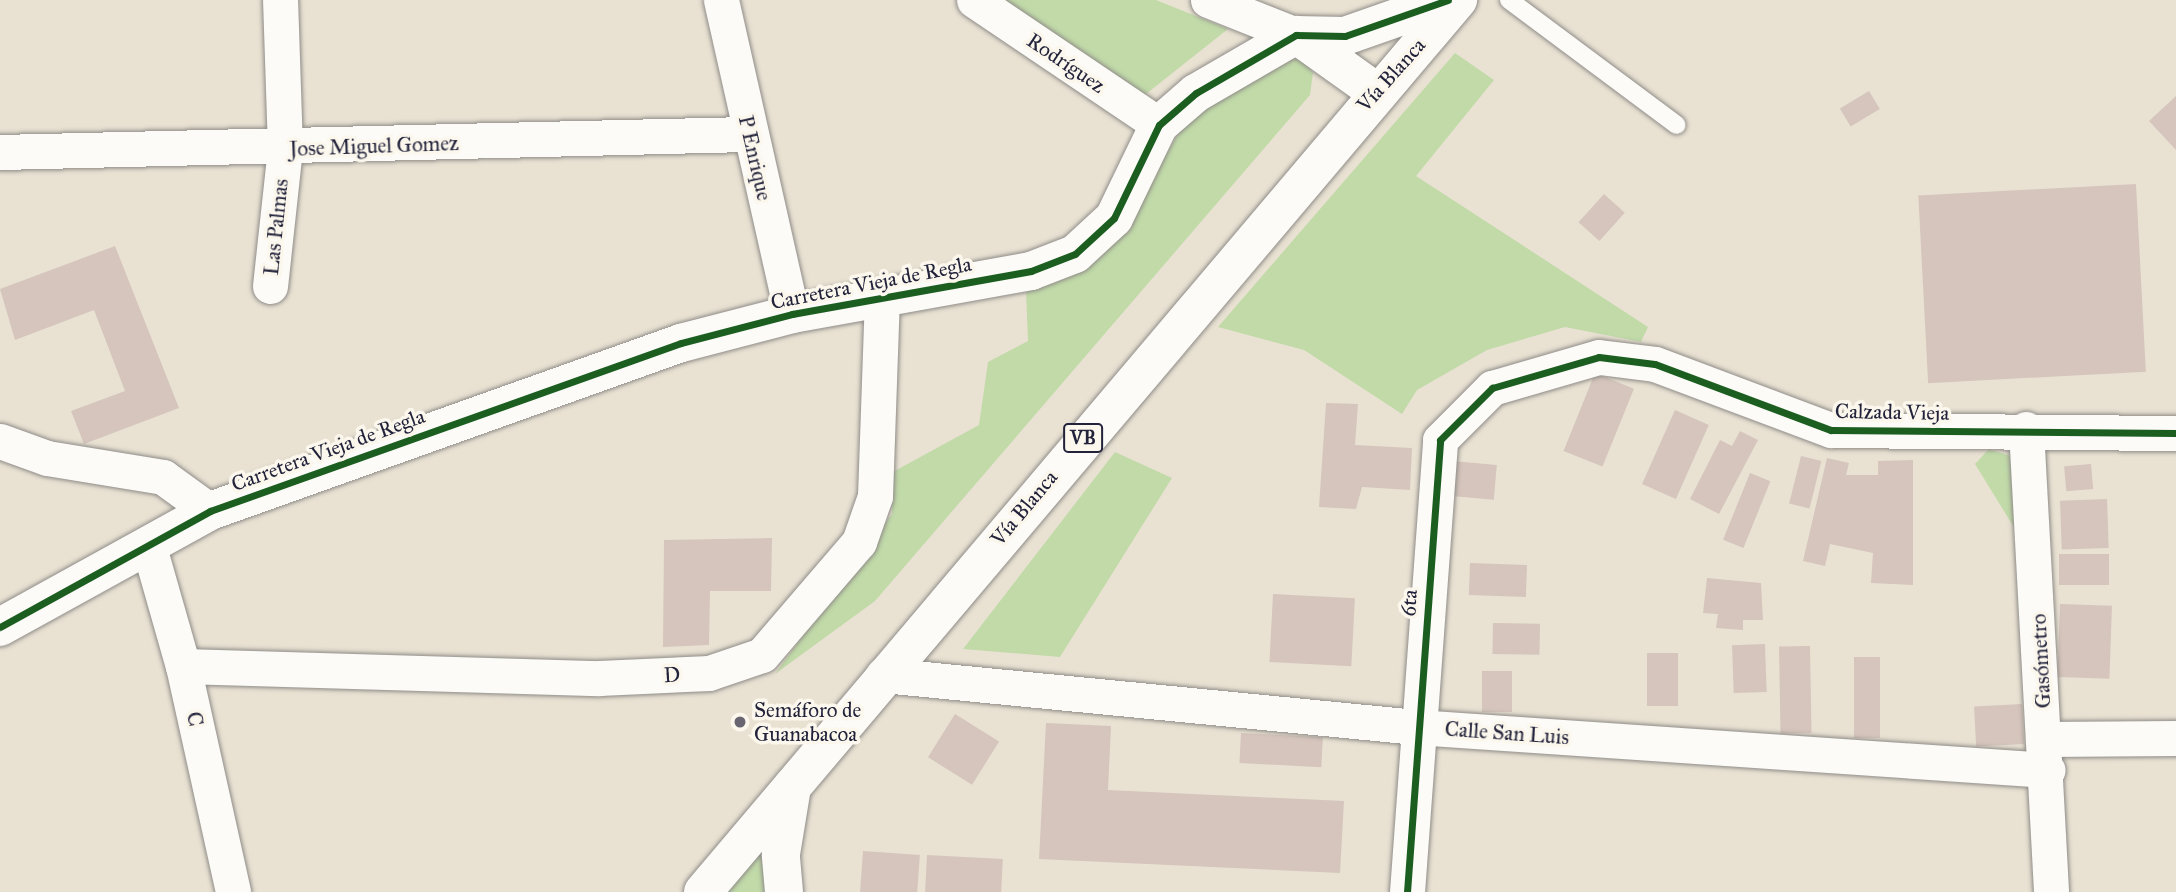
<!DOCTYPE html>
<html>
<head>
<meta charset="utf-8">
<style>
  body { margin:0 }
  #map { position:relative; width:2176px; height:892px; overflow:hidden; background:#e9e2d3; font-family:"IM FELL Great Primer",serif }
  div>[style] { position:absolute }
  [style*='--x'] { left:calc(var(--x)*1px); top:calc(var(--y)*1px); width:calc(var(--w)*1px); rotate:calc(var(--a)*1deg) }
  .green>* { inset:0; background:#c1daa8 }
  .building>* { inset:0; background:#d5c5bc; transform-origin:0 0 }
  .roads { filter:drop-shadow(0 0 2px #8f8c88) drop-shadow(0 0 2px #8f8c88) }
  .lane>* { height:18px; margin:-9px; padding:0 9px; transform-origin:9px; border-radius:9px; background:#fcfbf8 }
  .street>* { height:35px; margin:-17.5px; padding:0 17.5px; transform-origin:17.5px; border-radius:17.5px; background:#fcfbf8 }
  .secondary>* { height:38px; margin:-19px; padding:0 19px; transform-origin:19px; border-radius:19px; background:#fcfbf8 }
  .primary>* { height:38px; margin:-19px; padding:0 19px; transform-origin:19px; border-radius:19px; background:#fcfbf8 }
  .cycleway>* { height:7px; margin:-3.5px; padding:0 3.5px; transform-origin:3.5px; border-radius:3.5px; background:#1b5e20 }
  .dots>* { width:19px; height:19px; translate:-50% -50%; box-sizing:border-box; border:4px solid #fbf7ec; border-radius:50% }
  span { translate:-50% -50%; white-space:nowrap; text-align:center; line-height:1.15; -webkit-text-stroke:7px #fbf7ec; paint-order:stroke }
  .shield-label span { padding:2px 5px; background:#fbf7ec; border:2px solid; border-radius:5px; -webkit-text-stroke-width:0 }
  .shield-label { font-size:19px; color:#22223b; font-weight:700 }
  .street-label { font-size:21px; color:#22223b }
  .poi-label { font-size:21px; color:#22223b }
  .left { translate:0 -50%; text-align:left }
</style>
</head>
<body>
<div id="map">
  <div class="green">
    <i style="clip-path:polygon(998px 0,1156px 0,1228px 29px,1136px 102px)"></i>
    <i style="clip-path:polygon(1455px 53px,1494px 80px,1416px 176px,1648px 327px,1641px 342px,1565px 327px,1487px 350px,1417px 390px,1402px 414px,1304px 350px,1218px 327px)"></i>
    <i style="clip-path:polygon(1305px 59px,1313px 73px,1310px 95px,875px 601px,775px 674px,892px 514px,891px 473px,979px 425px,988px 362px,1028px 341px,1026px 292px,1064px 279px,1115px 241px,1191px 112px,1285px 60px)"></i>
    <i style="clip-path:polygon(1989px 449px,2017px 458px,2015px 529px,1975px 464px)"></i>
    <i style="clip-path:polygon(1115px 452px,1172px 478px,1060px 657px,963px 649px)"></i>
    <i style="clip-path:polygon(765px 838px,771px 892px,723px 892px)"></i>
  </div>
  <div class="building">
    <i style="left:1869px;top:91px;width:21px;height:34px;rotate:59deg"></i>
    <i style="clip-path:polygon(2176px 96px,2176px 150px,2149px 121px)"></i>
    <i style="left:2136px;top:184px;width:188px;height:218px;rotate:87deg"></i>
    <i style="left:1604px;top:194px;width:28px;height:38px;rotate:42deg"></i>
    <i style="clip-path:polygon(115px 246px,179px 408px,84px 444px,71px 411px,125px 391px,94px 310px,15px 340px,0 289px)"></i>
    <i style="left:1595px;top:373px;width:42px;height:84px;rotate:22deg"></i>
    <i style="clip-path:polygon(1326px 403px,1358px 404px,1355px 445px,1412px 448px,1410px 490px,1362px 487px,1356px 509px,1319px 507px)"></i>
    <i style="left:1675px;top:410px;width:37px;height:81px;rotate:24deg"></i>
    <i style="clip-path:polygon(1740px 431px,1758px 440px,1719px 514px,1690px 499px,1720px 440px,1732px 446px)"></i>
    <i style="left:1801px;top:456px;width:21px;height:49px;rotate:14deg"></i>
    <i style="clip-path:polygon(1827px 458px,1849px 463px,1846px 475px,1878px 475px,1878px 461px,1913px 460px,1913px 585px,1871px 583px,1873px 553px,1830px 544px,1825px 566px,1803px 561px)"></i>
    <i style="left:1452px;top:461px;width:45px;height:35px;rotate:5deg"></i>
    <i style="left:2091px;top:464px;width:25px;height:27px;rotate:85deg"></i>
    <i style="left:1750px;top:473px;width:22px;height:72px;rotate:22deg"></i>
    <i style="left:2107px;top:499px;width:49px;height:47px;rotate:88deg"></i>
    <i style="clip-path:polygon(772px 538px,771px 591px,710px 591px,709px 645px,663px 647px,664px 540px)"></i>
    <i style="left:2109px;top:554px;width:31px;height:50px;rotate:90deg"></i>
    <i style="left:1470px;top:563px;width:57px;height:32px;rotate:2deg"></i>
    <i style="clip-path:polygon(1707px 578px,1761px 583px,1763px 620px,1743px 620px,1743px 630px,1716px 628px,1718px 614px,1703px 613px)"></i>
    <i style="left:1273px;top:594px;width:82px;height:68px;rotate:3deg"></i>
    <i style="left:2060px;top:604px;width:52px;height:73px;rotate:2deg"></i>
    <i style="left:1493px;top:623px;width:47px;height:31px;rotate:1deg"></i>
    <i style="left:1765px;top:644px;width:48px;height:33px;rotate:88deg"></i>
    <i style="left:1810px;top:646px;width:87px;height:31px;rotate:89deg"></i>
    <i style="left:1647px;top:653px;width:31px;height:53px"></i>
    <i style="left:1854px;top:657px;width:26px;height:81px"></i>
    <i style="left:1482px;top:671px;width:30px;height:41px"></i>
    <i style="left:2022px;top:704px;width:40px;height:48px;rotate:87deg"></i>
    <i style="left:955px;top:714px;width:52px;height:51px;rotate:32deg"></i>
    <i style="clip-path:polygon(1046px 723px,1111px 726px,1108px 790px,1344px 801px,1340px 873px,1039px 859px)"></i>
    <i style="left:1241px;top:733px;width:82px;height:30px;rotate:3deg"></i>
    <i style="left:863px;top:851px;width:57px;height:41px;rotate:4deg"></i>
    <i style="left:927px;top:855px;width:76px;height:37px;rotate:3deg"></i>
  </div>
  <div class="roads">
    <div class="lane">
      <i style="--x:1509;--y:0;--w:209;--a:36.7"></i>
    </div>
    <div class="street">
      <i style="--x:721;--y:0;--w:322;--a:77.3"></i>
      <i style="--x:974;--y:0;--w:223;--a:34"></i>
      <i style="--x:1208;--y:0;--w:95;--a:21.7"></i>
      <i style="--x:0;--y:152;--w:749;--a:-1.38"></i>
      <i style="--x:270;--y:286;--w:138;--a:-83.8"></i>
      <i style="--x:285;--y:149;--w:149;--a:-91.9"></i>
      <i style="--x:2026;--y:429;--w:464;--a:86.9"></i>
      <i style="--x:0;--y:441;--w:50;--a:19.9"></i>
      <i style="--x:47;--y:458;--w:118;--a:9.3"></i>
      <i style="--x:163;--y:477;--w:58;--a:35.9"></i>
      <i style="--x:149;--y:547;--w:124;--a:74.1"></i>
      <i style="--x:183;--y:666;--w:231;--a:77.5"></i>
      <i style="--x:183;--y:666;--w:416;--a:1.7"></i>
      <i style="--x:599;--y:678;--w:110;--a:-2.6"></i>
      <i style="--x:709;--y:673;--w:56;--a:-18.8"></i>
      <i style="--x:762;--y:655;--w:149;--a:-49.4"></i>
      <i style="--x:859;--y:542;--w:49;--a:-70.8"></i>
      <i style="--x:875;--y:496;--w:197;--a:-88"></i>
      <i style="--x:883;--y:675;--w:536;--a:5.57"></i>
      <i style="--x:1416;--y:727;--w:633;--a:3.89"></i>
      <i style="--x:2045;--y:739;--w:131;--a:-0.4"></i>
      <i style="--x:1407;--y:892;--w:453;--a:-85.8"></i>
      <i style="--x:1440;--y:440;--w:74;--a:-45"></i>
      <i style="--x:1492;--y:388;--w:111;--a:-16.2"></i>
      <i style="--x:1599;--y:357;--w:56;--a:7.1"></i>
      <i style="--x:1655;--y:364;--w:188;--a:20.6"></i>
      <i style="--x:1831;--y:430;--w:345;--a:0.5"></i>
    </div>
    <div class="secondary">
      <i style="--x:1298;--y:36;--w:95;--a:35.5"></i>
      <i style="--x:0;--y:627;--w:240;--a:-28.9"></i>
      <i style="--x:210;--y:511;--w:500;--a:-19.63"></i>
      <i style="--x:681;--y:343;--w:115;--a:-14.6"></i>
      <i style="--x:792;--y:314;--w:243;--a:-10.2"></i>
      <i style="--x:1031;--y:271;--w:47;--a:-21.1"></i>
      <i style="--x:1075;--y:254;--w:53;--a:-42.7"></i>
      <i style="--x:1114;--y:218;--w:103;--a:-64.2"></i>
      <i style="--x:1159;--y:125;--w:49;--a:-40.9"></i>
      <i style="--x:1196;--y:93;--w:116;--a:-30.1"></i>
      <i style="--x:1296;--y:35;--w:49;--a:1.2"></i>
      <i style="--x:1345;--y:36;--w:109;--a:-19.3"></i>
    </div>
    <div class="primary">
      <i style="--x:703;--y:892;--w:1169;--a:-49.76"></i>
      <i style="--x:784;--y:892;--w:38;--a:-95"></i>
      <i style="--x:781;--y:854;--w:68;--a:-80.7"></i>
    </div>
  </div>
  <div class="cycleway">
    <i style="--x:0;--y:627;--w:240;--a:-28.9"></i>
    <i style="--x:210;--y:511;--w:500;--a:-19.63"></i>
    <i style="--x:681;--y:343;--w:115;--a:-14.6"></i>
    <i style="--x:792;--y:314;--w:243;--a:-10.2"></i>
    <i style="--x:1031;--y:271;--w:47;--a:-21.1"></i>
    <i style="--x:1075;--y:254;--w:53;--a:-42.7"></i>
    <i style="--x:1114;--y:218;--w:103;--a:-64.2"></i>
    <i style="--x:1159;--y:125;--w:49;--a:-40.9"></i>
    <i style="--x:1196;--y:93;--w:116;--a:-30.1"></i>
    <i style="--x:1296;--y:35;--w:49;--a:1.2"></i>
    <i style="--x:1345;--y:36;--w:109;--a:-19.3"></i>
    <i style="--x:1407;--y:892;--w:453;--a:-85.8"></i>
    <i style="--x:1440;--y:440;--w:74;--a:-45"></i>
    <i style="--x:1492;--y:388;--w:111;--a:-16.2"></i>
    <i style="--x:1599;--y:357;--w:56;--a:7.1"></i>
    <i style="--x:1655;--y:364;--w:188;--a:20.6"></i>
    <i style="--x:1831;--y:430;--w:345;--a:0.5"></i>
  </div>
  <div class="dots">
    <i style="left:740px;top:722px;background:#686570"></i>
  </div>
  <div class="shield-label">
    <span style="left:1083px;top:438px">VB</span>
  </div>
  <div class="street-label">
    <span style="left:1066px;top:63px;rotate:34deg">Rodríguez</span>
    <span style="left:1391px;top:75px;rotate:-48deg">Vía Blanca</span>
    <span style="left:374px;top:146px;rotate:-2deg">Jose Miguel Gomez</span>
    <span style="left:755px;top:158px;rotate:77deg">P Enrique</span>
    <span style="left:276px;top:227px;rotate:-84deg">Las Palmas</span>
    <span style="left:871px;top:283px;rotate:-11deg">Carretera Vieja de Regla</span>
    <span style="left:1892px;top:412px;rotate:1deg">Calzada Vieja</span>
    <span style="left:328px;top:450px;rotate:-20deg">Carretera Vieja de Regla</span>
    <span style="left:1024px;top:508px;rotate:-50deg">Vía Blanca</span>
    <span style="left:1409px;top:603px;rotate:-85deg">6ta</span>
    <span style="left:2041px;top:661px;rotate:-93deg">Gasómetro</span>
    <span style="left:672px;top:675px;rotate:-3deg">D</span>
    <span style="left:195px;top:719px;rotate:78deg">C</span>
    <span style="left:1507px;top:733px;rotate:4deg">Calle San Luis</span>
  </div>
  <div class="poi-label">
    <span class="left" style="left:754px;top:722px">Semáforo de<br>Guanabacoa</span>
  </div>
</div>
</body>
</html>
